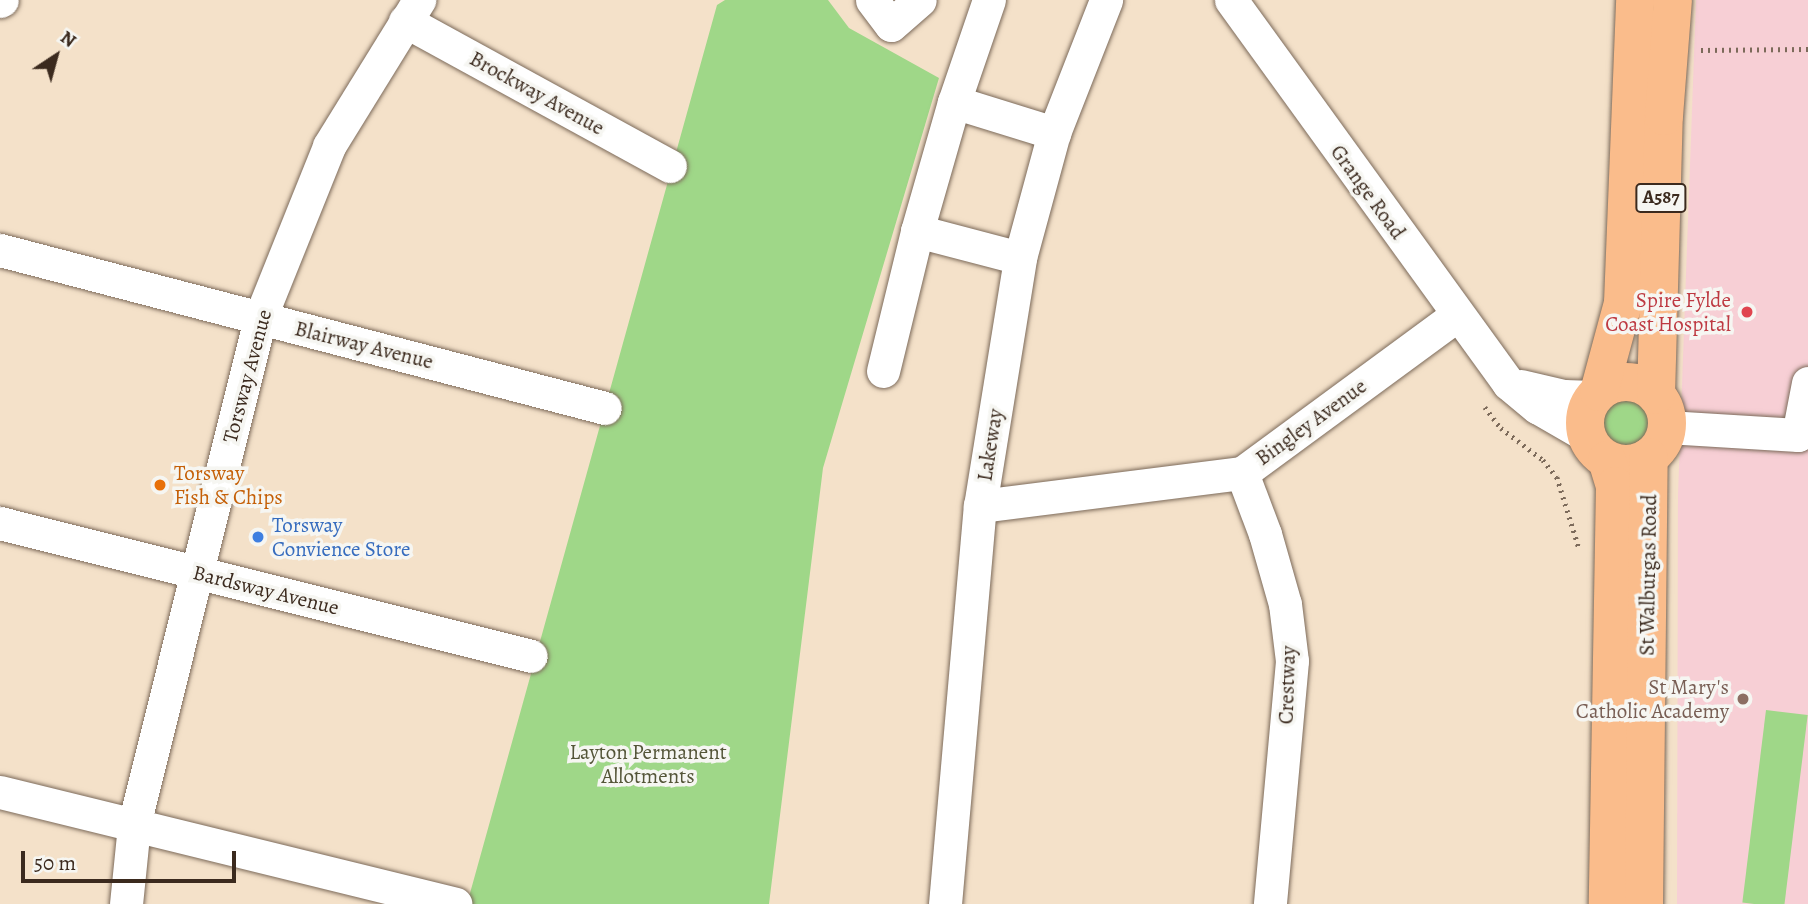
<!DOCTYPE html>
<html>
<head>
<meta charset="utf-8">
<style>
  body { margin:0 }
  #map { position:relative; width:1808px; height:904px; overflow:hidden; background:#f4e1c9; font-family:Alegreya,serif }
  div>[style] { position:absolute }
  [style*='--x'] { left:calc(var(--x)*1px); top:calc(var(--y)*1px); width:calc(var(--w)*1px); rotate:calc(var(--a)*1deg) }
  .built>* { inset:0; background:#f7cfd5 }
  .green>* { inset:0; background:#9fd788; transform-origin:0 0 }
  .round { border-radius:50% }
  .path>* { height:4.5px; margin-top:-2.25px; transform-origin:0; background:repeating-linear-gradient(90deg,#7c6a5a 0 2px,transparent 0 7px) }
  .roads { filter:drop-shadow(0 0 2px #7c6a5a) drop-shadow(0 0 2px #7c6a5a) }
  .minor>* { height:33px; margin:-16.5px; padding:0 16.5px; transform-origin:16.5px; border-radius:16.5px; background:#fff }
  .major>* { height:38px; margin:-19px; padding:0 19px; transform-origin:19px; border-radius:19px; background:#fabc8b }
  .major>.ring { margin:-19px; padding:0; box-sizing:content-box; background:none; border:38px solid #fabc8b; border-radius:50% }
  .dots>* { width:19px; height:19px; translate:-50% -50%; box-sizing:border-box; border:4px solid #f6f6f2; border-radius:50% }
  span { translate:-50% -50%; white-space:nowrap; text-align:center; line-height:1.15; -webkit-text-stroke:7px #f6f6f2; paint-order:stroke }
  .shield-label span { padding:2px 5px; background:#f6f6f2; border:2px solid; border-radius:5px; -webkit-text-stroke-width:0 }
  .shield-label { font-size:19px; color:#3b2a1e; font-weight:700 }
  .street-label { font-size:21px; color:#3b2a1e }
  .health-label { font-size:21px; color:#be3a42 }
  .right { translate:-100% -50%; text-align:right }
  .food-label { font-size:21px; color:#c56008 }
  .left { translate:0 -50%; text-align:left }
  .shop-label { font-size:21px; color:#366cbe }
  .education-label { font-size:21px; color:#785e54 }
  .park-label { font-size:21px; color:#545538 }
  .north { position:absolute; left:21px; top:21px; width:70px; height:70px; -webkit-text-stroke:5px #f6f6f2; paint-order:stroke; rotate:36deg; font-size:19px; font-weight:700; line-height:28px; text-align:center; color:#3b2a1e }
  .north::after { content:''; display:block; margin:auto; width:24px; height:32px; background:#3b2a1e; clip-path:polygon(50% 0,100% 100%,50% 72%,0 100%) }
  .scale { position:absolute; left:21px; top:851px; width:215px; height:32px; box-sizing:border-box; border:4px solid #3b2a1e; border-top:0; padding-left:9px; font-size:21px; line-height:24px; white-space:nowrap; color:#3b2a1e; -webkit-text-stroke:5px #f6f6f2; paint-order:stroke }
</style>
</head>
<body>
<div id="map">
  <div class="built">
    <i style="clip-path:polygon(1696px 0,1808px 0,1808px 904px,1677px 904px,1678px 495px)"></i>
  </div>
  <div class="green">
    <i style="clip-path:polygon(725px 0,828px 0,849px 28px,939px 78px,823px 468px,769px 904px,467px 904px,717px 5px)"></i>
    <i class="round" style="left:1601px;top:398px;width:50px;height:50px"></i>
    <i style="left:1766px;top:710px;width:42px;height:194px;rotate:7deg"></i>
  </div>
  <div class="path">
    <i style="--x:1701;--y:50;--w:107;--a:-0.5"></i>
    <i style="--x:1485;--y:407;--w:26;--a:53"></i>
    <i style="--x:1501;--y:428;--w:53;--a:37.3"></i>
    <i style="--x:1543;--y:460;--w:22;--a:51"></i>
    <i style="--x:1557;--y:477;--w:74;--a:72.8"></i>
  </div>
  <div class="roads">
    <div class="minor">
      <i style="--x:872;--y:0;--w:31;--a:53"></i>
      <i style="--x:891;--y:25;--w:38;--a:-41"></i>
      <i style="--x:1231;--y:0;--w:473;--a:54.1"></i>
      <i style="--x:1508;--y:383;--w:38;--a:40"></i>
      <i style="--x:1537;--y:407;--w:58;--a:30.1"></i>
      <i style="--x:0;--y:1;--w:2;--a:-27"></i>
      <i style="--x:405;--y:21;--w:302;--a:28.7"></i>
      <i style="--x:954;--y:102;--w:105;--a:17.2"></i>
      <i style="--x:917;--y:231;--w:106;--a:14.7"></i>
      <i style="--x:0;--y:250;--w:625;--a:14.64"></i>
      <i style="--x:883;--y:371;--w:144;--a:-76.3"></i>
      <i style="--x:917;--y:231;--w:134;--a:-74"></i>
      <i style="--x:954;--y:102;--w:108;--a:-71.1"></i>
      <i style="--x:1521;--y:386;--w:44;--a:13.1"></i>
      <i style="--x:1564;--y:396;--w:30;--a:2"></i>
      <i style="--x:1667;--y:427;--w:131;--a:3.5"></i>
      <i style="--x:1798;--y:435;--w:53;--a:-79.1"></i>
      <i style="--x:1242;--y:473;--w:65;--a:69.3"></i>
      <i style="--x:1265;--y:534;--w:73;--a:74.1"></i>
      <i style="--x:1285;--y:604;--w:57;--a:83"></i>
      <i style="--x:1292;--y:661;--w:244;--a:95.2"></i>
      <i style="--x:980;--y:506;--w:264;--a:-7.2"></i>
      <i style="--x:1242;--y:473;--w:267;--a:-36.3"></i>
      <i style="--x:0;--y:523;--w:547;--a:14.06"></i>
      <i style="--x:0;--y:792;--w:469;--a:13.8"></i>
      <i style="--x:126;--y:904;--w:79;--a:-84.2"></i>
      <i style="--x:134;--y:825;--w:522;--a:-76.04"></i>
      <i style="--x:260;--y:318;--w:185;--a:-68.1"></i>
      <i style="--x:329;--y:146;--w:172;--a:-58.3"></i>
      <i style="--x:945;--y:904;--w:400;--a:-85"></i>
      <i style="--x:980;--y:506;--w:251;--a:-80.8"></i>
      <i style="--x:1020;--y:258;--w:130;--a:-74.8"></i>
      <i style="--x:1054;--y:133;--w:143;--a:-68.6"></i>
    </div>
    <div class="major">
      <i class="ring" style="left:1585px;top:382px;width:44px;height:44px"></i>
      <i style="--x:1599;--y:392;--w:92;--a:-74.9"></i>
      <i style="--x:1623;--y:303;--w:303;--a:-87.7"></i>
      <i style="--x:1656;--y:395;--w:279;--a:-88.4"></i>
      <i style="--x:1664;--y:116;--w:116;--a:-85.6"></i>
      <i style="--x:1607;--y:460;--w:27;--a:73"></i>
      <i style="--x:1615;--y:486;--w:418;--a:91"></i>
      <i style="--x:1644;--y:904;--w:447;--a:-89.4"></i>
    </div>
  </div>
  <div class="dots">
    <i style="left:1747px;top:312px;background:#e0444e"></i>
    <i style="left:160px;top:485px;background:#e8710a"></i>
    <i style="left:258px;top:537px;background:#3f7fe0"></i>
    <i style="left:1743px;top:699px;background:#8d6e63"></i>
  </div>
  <div class="shield-label">
    <span style="left:1661px;top:198px">A587</span>
  </div>
  <div class="street-label">
    <span style="left:537px;top:93px;rotate:29deg">Brockway Avenue</span>
    <span style="left:1368px;top:192px;rotate:54deg">Grange Road</span>
    <span style="left:364px;top:345px;rotate:14deg">Blairway Avenue</span>
    <span style="left:247px;top:376px;rotate:-75deg">Torsway Avenue</span>
    <span style="left:1311px;top:422px;rotate:-36deg">Bingley Avenue</span>
    <span style="left:990px;top:445px;rotate:-81deg">Lakeway</span>
    <span style="left:1648px;top:575px;rotate:-89deg">St Walburgas Road</span>
    <span style="left:266px;top:590px;rotate:14deg">Bardsway Avenue</span>
    <span style="left:1287px;top:685px;rotate:-88deg">Crestway</span>
  </div>
  <div class="health-label">
    <span class="right" style="left:1731px;top:312px">Spire Fylde<br>Coast Hospital</span>
  </div>
  <div class="food-label">
    <span class="left" style="left:174px;top:485px">Torsway<br>Fish &amp; Chips</span>
  </div>
  <div class="shop-label">
    <span class="left" style="left:272px;top:537px">Torsway<br>Convience Store</span>
  </div>
  <div class="education-label">
    <span class="right" style="left:1729px;top:699px">St Mary's<br>Catholic Academy</span>
  </div>
  <div class="park-label">
    <span style="left:648px;top:764px">Layton Permanent<br>Allotments</span>
  </div>
  <div class="north">N</div>
  <div class="scale">50 m</div>
</div>
</body>
</html>
